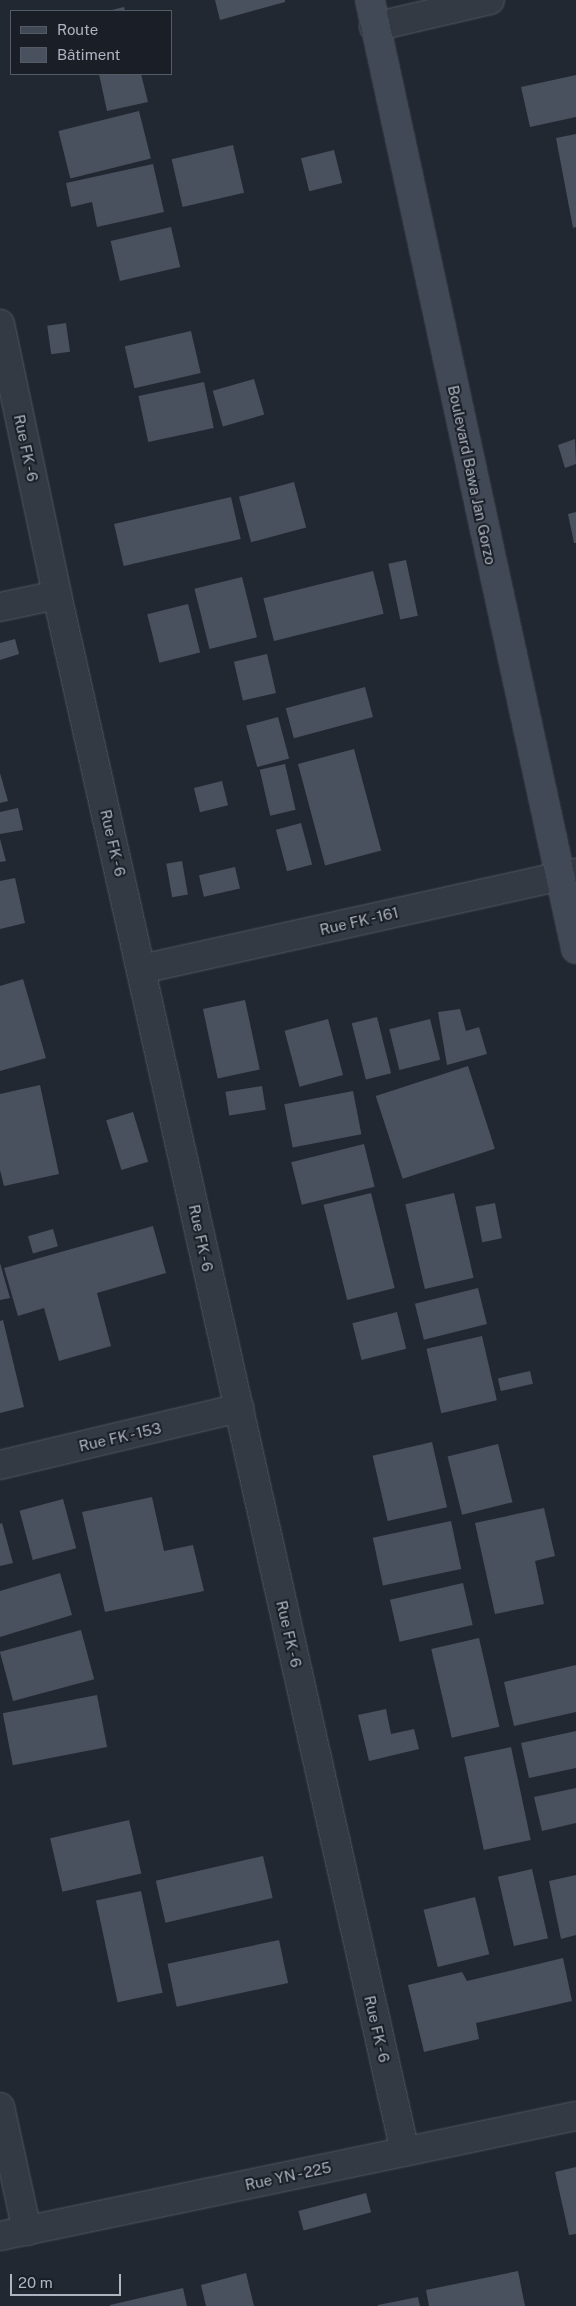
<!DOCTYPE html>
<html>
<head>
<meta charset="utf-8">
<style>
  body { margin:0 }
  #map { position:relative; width:576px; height:2306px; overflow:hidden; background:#212832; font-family:"Public Sans",sans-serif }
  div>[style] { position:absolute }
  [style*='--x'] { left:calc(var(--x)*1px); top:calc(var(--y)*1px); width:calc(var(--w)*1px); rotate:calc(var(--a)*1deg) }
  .building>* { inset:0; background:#49515e; transform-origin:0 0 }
  .roads { filter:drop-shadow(0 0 1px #515761) drop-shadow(0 0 1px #515761) }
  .minor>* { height:28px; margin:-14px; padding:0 14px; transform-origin:14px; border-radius:14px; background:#343a43 }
  .secondary>* { height:28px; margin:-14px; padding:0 14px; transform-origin:14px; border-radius:14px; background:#424956 }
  span { translate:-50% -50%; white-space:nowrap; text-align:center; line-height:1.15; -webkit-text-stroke:4px #1a1f27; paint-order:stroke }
  .street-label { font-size:15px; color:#aeb4c0 }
  .legend { position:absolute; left:10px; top:10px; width:162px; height:65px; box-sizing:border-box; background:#1a1f27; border:1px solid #555b64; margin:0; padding:6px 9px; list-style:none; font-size:15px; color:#aeb4c0 }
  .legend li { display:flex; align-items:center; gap:10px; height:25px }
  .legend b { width:25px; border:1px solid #555b64 }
  .scale { position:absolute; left:10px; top:2274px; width:111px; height:22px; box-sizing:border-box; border:2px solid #aeb4c0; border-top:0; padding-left:6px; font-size:15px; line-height:18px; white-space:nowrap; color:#aeb4c0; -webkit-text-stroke:4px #1a1f27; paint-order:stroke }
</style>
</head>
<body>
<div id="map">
  <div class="building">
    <i style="clip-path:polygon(215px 0,285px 0,285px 2px,220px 20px)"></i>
    <i style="clip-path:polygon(124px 7px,125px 11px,108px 11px)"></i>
    <i style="clip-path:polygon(99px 74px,141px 74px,148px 102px,107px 111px)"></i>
    <i style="clip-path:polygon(576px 75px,576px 117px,530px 127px,521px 87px)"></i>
    <i style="left:139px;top:111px;width:49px;height:83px;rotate:76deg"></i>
    <i style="clip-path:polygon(576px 134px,576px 227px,573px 228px,556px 138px)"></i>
    <i style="left:233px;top:145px;width:49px;height:63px;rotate:77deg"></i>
    <i style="left:334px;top:150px;width:34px;height:34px;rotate:76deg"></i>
    <i style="clip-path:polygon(153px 164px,164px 212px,97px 227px,92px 202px,71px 207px,66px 183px)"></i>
    <i style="left:171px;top:227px;width:41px;height:62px;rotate:77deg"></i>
    <i style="left:66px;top:323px;width:29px;height:19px;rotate:82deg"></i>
    <i style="left:191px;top:331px;width:43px;height:68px;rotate:77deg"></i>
    <i style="left:254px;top:379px;width:37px;height:43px;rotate:74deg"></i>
    <i style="left:204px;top:382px;width:47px;height:67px;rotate:78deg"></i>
    <i style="clip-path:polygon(575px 439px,576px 464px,565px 468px,558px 445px)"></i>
    <i style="left:294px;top:482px;width:47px;height:57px;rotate:75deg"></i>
    <i style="left:231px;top:497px;width:43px;height:120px;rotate:77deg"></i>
    <i style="clip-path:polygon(576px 512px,576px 543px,574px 543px,568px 514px)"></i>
    <i style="left:406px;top:560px;width:57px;height:18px;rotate:78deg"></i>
    <i style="left:373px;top:571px;width:44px;height:113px;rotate:76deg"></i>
    <i style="left:242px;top:577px;width:62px;height:49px;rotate:76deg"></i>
    <i style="left:188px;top:604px;width:50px;height:42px;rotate:76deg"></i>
    <i style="clip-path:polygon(15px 639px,19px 654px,0 660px,0 643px)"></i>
    <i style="left:267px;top:654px;width:40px;height:34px;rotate:77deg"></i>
    <i style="left:365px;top:687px;width:31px;height:82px;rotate:75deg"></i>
    <i style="left:278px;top:717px;width:43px;height:33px;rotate:75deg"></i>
    <i style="left:354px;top:749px;width:105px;height:58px;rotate:75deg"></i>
    <i style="left:285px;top:764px;width:47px;height:26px;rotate:77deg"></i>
    <i style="clip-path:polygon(0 773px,8px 801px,0 803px)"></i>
    <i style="left:222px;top:781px;width:25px;height:29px;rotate:76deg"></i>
    <i style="clip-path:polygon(18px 808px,23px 830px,0 834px,0 812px)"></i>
    <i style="left:301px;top:823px;width:43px;height:26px;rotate:75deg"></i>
    <i style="clip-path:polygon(0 839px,6px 861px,0 862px)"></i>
    <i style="left:182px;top:861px;width:34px;height:16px;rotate:80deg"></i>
    <i style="left:235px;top:867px;width:22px;height:37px;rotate:77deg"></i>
    <i style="clip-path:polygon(15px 878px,25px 923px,0 929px,0 881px)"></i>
    <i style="clip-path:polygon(23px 979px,46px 1058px,0 1071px,0 986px)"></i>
    <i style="left:245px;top:1000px;width:71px;height:43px;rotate:78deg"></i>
    <i style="clip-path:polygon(460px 1009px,466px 1031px,479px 1027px,487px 1054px,447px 1065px,438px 1012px)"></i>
    <i style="left:377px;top:1017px;width:58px;height:26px;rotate:76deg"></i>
    <i style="left:328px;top:1019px;width:58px;height:45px;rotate:75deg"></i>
    <i style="left:430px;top:1019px;width:42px;height:42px;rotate:76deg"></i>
    <i style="left:468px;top:1066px;width:87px;height:97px;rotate:72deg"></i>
    <i style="clip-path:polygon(40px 1085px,59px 1174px,4px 1186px,0 1170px,0 1094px)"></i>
    <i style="left:262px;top:1086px;width:24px;height:37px;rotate:81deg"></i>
    <i style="left:353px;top:1091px;width:44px;height:70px;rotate:79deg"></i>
    <i style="left:133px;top:1112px;width:52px;height:28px;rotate:73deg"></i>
    <i style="left:364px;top:1144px;width:44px;height:75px;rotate:76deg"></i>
    <i style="left:371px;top:1193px;width:98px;height:49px;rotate:76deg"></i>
    <i style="left:454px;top:1193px;width:87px;height:50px;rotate:77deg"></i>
    <i style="left:495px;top:1203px;width:36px;height:20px;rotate:79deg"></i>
    <i style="clip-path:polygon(153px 1226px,166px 1273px,97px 1293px,111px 1346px,59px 1361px,44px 1308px,18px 1316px,4px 1268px)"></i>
    <i style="left:53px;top:1229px;width:18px;height:26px;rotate:74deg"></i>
    <i style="clip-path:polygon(0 1263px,10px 1298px,0 1300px)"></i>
    <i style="left:478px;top:1288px;width:37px;height:65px;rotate:76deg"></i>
    <i style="left:397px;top:1312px;width:38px;height:46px;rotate:76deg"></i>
    <i style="clip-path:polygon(3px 1320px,24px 1407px,0 1413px,0 1321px)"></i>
    <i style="left:482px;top:1336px;width:66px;height:57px;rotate:77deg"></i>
    <i style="left:530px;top:1371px;width:13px;height:33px;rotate:77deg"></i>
    <i style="left:432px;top:1442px;width:67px;height:61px;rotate:77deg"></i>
    <i style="left:498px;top:1444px;width:60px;height:52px;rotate:76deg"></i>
    <i style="clip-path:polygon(152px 1497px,164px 1551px,193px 1545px,204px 1591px,105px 1612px,82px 1512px)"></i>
    <i style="left:63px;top:1499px;width:51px;height:45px;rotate:75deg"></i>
    <i style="clip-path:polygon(544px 1508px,555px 1556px,535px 1561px,544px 1604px,495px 1614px,475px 1523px)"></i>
    <i style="left:451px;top:1521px;width:49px;height:80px;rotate:78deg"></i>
    <i style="clip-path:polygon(2px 1523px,13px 1563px,0 1566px,0 1524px)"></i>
    <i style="clip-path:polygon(60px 1573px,72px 1615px,0 1637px,0 1591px)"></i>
    <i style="left:463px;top:1583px;width:43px;height:75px;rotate:77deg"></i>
    <i style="left:81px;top:1630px;width:51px;height:84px;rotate:75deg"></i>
    <i style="left:479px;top:1638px;width:91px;height:49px;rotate:77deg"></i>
    <i style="clip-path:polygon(576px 1665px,576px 1712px,514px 1726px,504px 1682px)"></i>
    <i style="left:97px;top:1695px;width:53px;height:96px;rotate:79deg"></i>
    <i style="clip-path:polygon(386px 1709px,391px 1734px,414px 1729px,419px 1749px,369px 1761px,358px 1715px)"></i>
    <i style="clip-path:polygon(576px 1731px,576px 1768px,529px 1778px,521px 1743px)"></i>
    <i style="left:511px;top:1747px;width:95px;height:48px;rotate:78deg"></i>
    <i style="clip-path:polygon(576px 1788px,576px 1823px,542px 1831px,534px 1797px)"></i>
    <i style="left:129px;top:1820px;width:55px;height:81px;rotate:77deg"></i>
    <i style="left:263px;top:1856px;width:43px;height:110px;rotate:77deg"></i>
    <i style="left:532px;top:1869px;width:71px;height:35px;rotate:77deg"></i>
    <i style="clip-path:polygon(576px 1875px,576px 1935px,561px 1939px,549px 1881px)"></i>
    <i style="left:141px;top:1891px;width:104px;height:46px;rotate:78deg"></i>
    <i style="left:475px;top:1897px;width:59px;height:53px;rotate:76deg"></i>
    <i style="left:279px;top:1940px;width:44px;height:114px;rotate:78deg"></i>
    <i style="clip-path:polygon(563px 1958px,572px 2001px,476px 2023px,479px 2039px,424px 2052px,408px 1985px,462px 1972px,467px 1981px)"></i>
    <i style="clip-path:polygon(576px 2167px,576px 2234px,569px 2235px,555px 2172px)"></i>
    <i style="left:366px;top:2193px;width:20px;height:70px;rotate:75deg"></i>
    <i style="clip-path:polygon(518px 2271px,525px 2306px,429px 2306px,426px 2290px)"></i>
    <i style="clip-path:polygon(246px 2273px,254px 2306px,206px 2306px,201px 2285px)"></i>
    <i style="clip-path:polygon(183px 2288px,187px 2306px,110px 2306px,110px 2305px)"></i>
    <i style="clip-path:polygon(418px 2297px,420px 2306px,378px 2306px,378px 2305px)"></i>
  </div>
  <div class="roads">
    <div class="minor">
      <i style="--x:374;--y:27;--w:119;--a:-13.1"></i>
      <i style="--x:0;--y:324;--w:277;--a:78.1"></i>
      <i style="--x:57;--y:595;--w:1595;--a:77.4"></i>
      <i style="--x:0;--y:607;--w:58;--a:-11.9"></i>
      <i style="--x:142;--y:969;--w:444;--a:-12.5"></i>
      <i style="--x:0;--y:1465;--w:246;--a:-13.4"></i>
      <i style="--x:0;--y:2107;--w:127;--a:77.7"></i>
      <i style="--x:0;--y:2236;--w:588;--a:-11.77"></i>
    </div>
    <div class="secondary">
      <i style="--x:370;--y:0;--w:971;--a:77.75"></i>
    </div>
  </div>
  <div class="street-label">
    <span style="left:26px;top:448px;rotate:78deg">Rue FK - 6</span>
    <span style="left:472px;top:475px;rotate:78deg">Boulevard Bawa Jan Gorzo</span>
    <span style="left:113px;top:843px;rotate:77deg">Rue FK - 6</span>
    <span style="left:359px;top:921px;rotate:-13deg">Rue FK - 161</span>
    <span style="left:201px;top:1238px;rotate:78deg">Rue FK - 6</span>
    <span style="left:120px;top:1437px;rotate:-13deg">Rue FK - 153</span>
    <span style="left:289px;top:1634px;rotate:77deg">Rue FK - 6</span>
    <span style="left:377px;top:2029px;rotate:77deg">Rue FK - 6</span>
    <span style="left:288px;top:2176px;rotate:-12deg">Rue YN - 225</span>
  </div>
  <ul class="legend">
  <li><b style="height:6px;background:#424956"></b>Route</li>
  <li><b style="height:14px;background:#49515e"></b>Bâtiment</li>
  </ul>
  <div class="scale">20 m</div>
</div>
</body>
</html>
